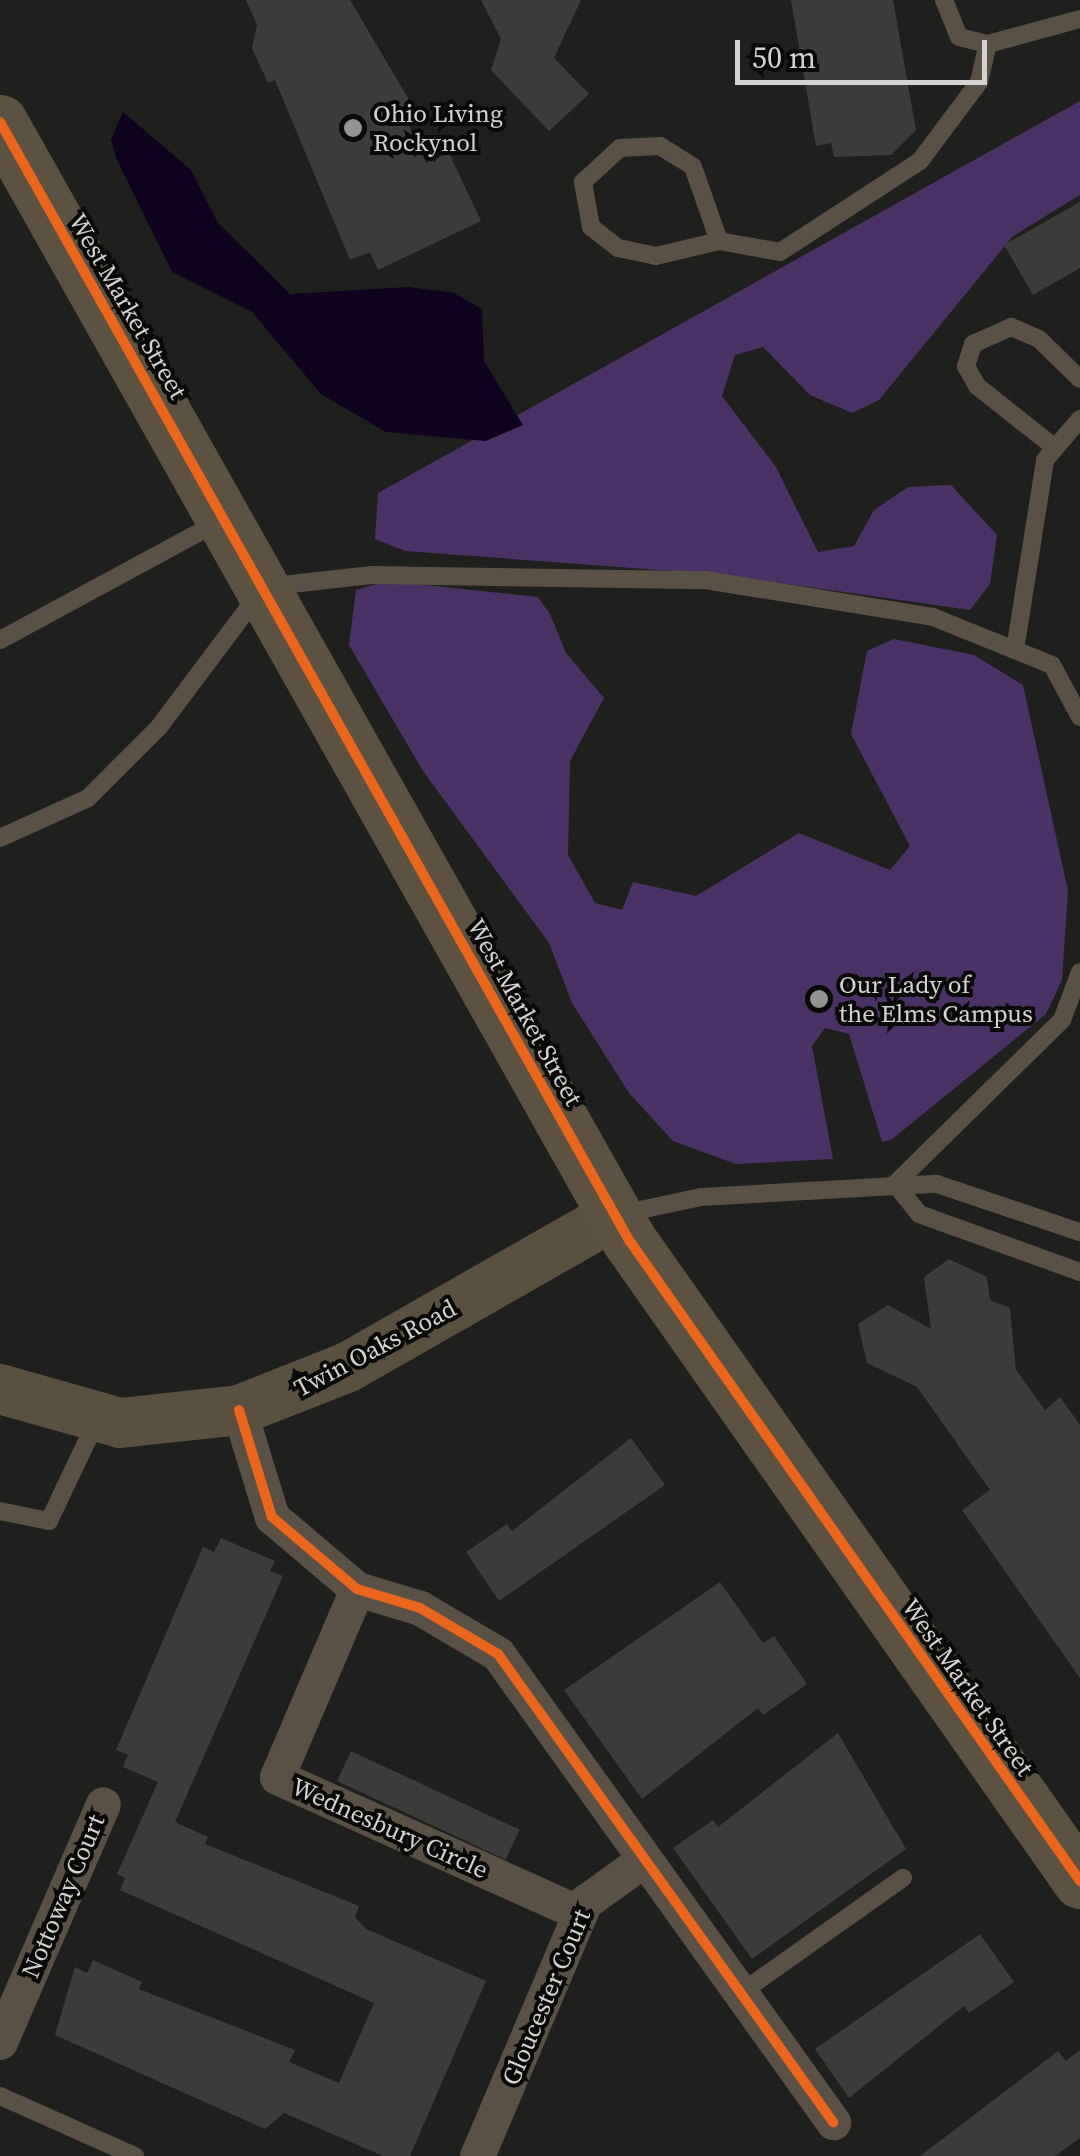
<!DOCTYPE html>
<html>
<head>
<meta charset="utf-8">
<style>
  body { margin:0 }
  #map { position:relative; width:1080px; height:2156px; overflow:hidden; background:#1f1f1e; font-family:"Source Serif 4",serif }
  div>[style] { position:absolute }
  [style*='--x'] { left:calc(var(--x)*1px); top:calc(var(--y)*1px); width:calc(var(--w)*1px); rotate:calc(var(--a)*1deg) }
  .forest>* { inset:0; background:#4b3266 }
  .water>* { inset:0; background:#0f031f }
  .building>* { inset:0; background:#3c3c3b; transform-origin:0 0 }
  .lane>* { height:18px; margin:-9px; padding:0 9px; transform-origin:9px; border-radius:9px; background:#595145 }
  .street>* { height:35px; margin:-17.5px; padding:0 17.5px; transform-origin:17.5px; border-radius:17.5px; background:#595145 }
  .secondary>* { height:50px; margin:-25px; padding:0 25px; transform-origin:25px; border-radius:25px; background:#59503f }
  .primary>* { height:55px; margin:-27.5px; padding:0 27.5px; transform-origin:27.5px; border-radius:27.5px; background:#5c5241 }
  .cycleway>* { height:10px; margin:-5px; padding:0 5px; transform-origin:5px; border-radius:5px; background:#eb651d }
  .dots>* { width:28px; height:28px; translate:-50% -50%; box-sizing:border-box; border:5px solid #090908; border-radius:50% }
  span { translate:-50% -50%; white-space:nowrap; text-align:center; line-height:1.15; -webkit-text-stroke:8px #090908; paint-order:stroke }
  .poi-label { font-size:25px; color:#d4d3d2 }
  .left { translate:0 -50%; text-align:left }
  .street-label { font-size:25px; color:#d4d3d2 }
  .scale { position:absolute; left:735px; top:40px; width:252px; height:45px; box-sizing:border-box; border:5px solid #d4d3d2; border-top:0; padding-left:12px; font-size:30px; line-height:35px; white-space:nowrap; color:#d4d3d2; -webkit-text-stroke:8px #090908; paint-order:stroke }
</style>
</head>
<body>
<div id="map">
  <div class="forest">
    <i style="clip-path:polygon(1080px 101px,1080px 195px,1013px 236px,879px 400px,852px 413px,810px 395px,763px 347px,735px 355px,722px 396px,776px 467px,818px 552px,854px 546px,874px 510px,908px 487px,951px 485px,997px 535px,990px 584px,970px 610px,726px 575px,405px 551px,375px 539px,378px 493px)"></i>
    <i style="clip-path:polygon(387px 581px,538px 597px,550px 614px,566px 653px,604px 698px,570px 761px,568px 855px,595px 903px,622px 910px,633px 882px,696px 896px,799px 833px,890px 870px,910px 846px,851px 734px,867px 651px,894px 639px,974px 655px,1023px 685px,1068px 891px,1062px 980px,1046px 1014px,891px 1140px,882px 1142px,849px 1034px,825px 1028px,812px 1046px,833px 1159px,736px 1164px,673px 1141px,629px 1093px,572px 1003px,549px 943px,423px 771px,349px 645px,356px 590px)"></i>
  </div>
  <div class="water">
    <i style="clip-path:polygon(123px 112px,191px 170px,218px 223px,290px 294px,409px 287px,454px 293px,482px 309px,484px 361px,523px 425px,486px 441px,386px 432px,321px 394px,252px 312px,172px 272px,116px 158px,111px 139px)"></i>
  </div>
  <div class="building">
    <i style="clip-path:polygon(246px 0,350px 0,408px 98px,405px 117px,426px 163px,449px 153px,481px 221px,378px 270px,370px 252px,350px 260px,275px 80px,268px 83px,252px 48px,257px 25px)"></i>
    <i style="clip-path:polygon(481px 0,581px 0,554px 58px,589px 94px,549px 131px,491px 70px,501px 39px)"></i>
    <i style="clip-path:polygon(791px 0,893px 0,916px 130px,891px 155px,834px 157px,831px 143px,816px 146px)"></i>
    <i style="clip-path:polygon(1080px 202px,1080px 268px,1033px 295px,1004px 245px)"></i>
    <i style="clip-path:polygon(949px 1259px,987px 1277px,990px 1300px,1010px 1308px,1016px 1370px,1045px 1410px,1060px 1397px,1080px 1425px,1080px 1678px,962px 1510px,990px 1490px,917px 1387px,867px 1363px,858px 1324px,888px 1305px,931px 1329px,924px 1277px)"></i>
    <i style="clip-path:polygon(631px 1438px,665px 1485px,499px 1601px,466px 1552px,507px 1524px,512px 1531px)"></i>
    <i style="clip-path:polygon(221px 1538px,275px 1561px,270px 1571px,283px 1576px,175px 1822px,208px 1837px,205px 1844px,359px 1906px,355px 1917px,366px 1929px,486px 1981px,410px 2156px,383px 2156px,284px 2113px,265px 2129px,55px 2035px,75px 1967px,87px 1973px,93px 1960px,142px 1982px,139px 1989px,295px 2050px,289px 2062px,339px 2083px,374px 2003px,120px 1890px,125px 1878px,117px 1874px,158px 1782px,123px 1767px,128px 1755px,116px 1750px,203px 1547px,214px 1552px)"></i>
    <i style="clip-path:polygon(720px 1582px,763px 1643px,774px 1636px,807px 1684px,763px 1715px,758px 1708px,642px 1799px,564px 1690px)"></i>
    <i style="clip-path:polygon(838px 1733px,906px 1849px,752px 1959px,673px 1848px,713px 1820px,718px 1827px)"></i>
    <i style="left:351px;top:1751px;width:186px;height:33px;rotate:25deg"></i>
    <i style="clip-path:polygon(980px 1934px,1014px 1982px,969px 2013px,964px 2006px,849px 2098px,815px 2049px)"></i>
    <i style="clip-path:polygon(1080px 2050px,1080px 2138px,1055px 2156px,920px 2156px,1058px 2051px,1066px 2061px)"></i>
  </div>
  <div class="lane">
    <i style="--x:944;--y:0;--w:40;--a:68"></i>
    <i style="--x:959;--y:37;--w:30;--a:14"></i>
    <i style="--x:988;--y:44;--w:95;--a:-15.2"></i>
    <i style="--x:719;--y:241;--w:65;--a:166.6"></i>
    <i style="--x:656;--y:256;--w:39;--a:-168"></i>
    <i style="--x:618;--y:248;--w:34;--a:-142"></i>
    <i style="--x:591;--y:227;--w:46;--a:-100.1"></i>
    <i style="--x:583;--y:182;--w:50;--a:-42.6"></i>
    <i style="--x:620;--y:148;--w:40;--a:-2.9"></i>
    <i style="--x:660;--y:146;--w:39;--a:32"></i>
    <i style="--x:693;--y:167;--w:78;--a:70.6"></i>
    <i style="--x:719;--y:241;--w:62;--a:10.2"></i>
    <i style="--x:780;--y:252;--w:167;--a:-33"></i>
    <i style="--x:920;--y:161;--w:99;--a:-53.2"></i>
    <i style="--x:979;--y:82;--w:39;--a:-77"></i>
    <i style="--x:1054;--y:447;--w:98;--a:-141.6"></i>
    <i style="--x:977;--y:386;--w:23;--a:-119"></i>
    <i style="--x:966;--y:366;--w:23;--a:-72"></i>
    <i style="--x:973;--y:344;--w:42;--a:-24.1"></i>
    <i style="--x:1011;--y:327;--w:30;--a:23"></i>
    <i style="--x:1039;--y:339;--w:57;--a:44.3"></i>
    <i style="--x:0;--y:640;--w:250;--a:-28.4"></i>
    <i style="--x:1015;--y:650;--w:192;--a:-81"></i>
    <i style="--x:1045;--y:460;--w:54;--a:-49.5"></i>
    <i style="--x:0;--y:838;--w:97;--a:-24.4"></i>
    <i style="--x:88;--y:798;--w:100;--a:-45"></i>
    <i style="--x:159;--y:727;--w:175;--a:-53.1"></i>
    <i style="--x:264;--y:587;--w:108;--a:-6.4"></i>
    <i style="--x:371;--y:575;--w:334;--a:0.9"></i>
    <i style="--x:705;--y:580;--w:231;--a:9.2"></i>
    <i style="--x:933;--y:617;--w:128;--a:22"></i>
    <i style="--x:1052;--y:665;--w:59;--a:61.7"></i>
    <i style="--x:895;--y:1184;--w:234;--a:-44.5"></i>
    <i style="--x:1062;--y:1020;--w:51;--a:-69.4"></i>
    <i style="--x:895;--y:1184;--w:38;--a:51"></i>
    <i style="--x:919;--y:1214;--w:171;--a:19.8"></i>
    <i style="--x:621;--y:1214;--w:82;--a:-12"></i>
    <i style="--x:701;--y:1197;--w:236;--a:-3.2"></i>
    <i style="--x:937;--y:1184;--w:151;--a:18.6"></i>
    <i style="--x:0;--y:1511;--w:50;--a:11.5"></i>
    <i style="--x:49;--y:1521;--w:114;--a:-64.6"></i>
    <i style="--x:739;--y:1994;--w:201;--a:-35.3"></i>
    <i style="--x:0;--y:2096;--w:148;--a:24"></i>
  </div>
  <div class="street">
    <i style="--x:239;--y:1410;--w:112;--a:72.9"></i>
    <i style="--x:272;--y:1517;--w:111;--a:40.3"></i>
    <i style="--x:357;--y:1589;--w:66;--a:16.8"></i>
    <i style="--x:420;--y:1608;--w:91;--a:30.5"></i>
    <i style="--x:498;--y:1654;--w:576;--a:54.4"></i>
    <i style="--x:357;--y:1589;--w:204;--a:113.1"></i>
    <i style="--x:277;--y:1777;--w:332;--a:24.2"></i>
    <i style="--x:0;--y:2042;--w:259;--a:-66.6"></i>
    <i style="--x:477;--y:2156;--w:276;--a:-67"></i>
    <i style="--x:585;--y:1902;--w:70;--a:-35.7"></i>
  </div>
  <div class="secondary">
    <i style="--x:0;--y:1389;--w:125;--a:15.8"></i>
    <i style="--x:120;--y:1423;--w:120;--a:-6.2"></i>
    <i style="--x:239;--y:1410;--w:117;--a:-21.5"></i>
    <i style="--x:348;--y:1367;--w:307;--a:-29.7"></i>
  </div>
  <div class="primary">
    <i style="--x:0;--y:122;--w:1283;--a:60.64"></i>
    <i style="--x:629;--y:1240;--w:784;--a:54.87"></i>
  </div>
  <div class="cycleway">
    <i style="--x:0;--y:122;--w:1283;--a:60.64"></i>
    <i style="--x:629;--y:1240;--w:784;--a:54.87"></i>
    <i style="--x:239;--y:1410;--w:112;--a:72.9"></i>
    <i style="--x:272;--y:1517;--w:111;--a:40.3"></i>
    <i style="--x:357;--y:1589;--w:66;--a:16.8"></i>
    <i style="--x:420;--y:1608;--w:91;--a:30.5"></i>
    <i style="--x:498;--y:1654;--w:576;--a:54.4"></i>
  </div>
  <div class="dots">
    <i style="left:353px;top:128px;background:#959493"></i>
    <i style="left:819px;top:999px;background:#959493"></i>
  </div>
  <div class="poi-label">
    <span class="left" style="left:373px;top:128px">Ohio Living<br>Rockynol</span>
    <span class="left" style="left:839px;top:999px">Our Lady of<br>the Elms Campus</span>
  </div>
  <div class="street-label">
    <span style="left:128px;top:306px;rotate:60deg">West Market Street</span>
    <span style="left:525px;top:1012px;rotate:61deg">West Market Street</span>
    <span style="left:375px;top:1348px;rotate:-28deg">Twin Oaks Road</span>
    <span style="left:968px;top:1687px;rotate:55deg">West Market Street</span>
    <span style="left:390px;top:1828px;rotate:24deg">Wednesbury Circle</span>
    <span style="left:63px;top:1896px;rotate:-67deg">Nottoway Court</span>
    <span style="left:546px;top:1997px;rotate:-67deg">Gloucester Court</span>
  </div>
  <div class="scale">50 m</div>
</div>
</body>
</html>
